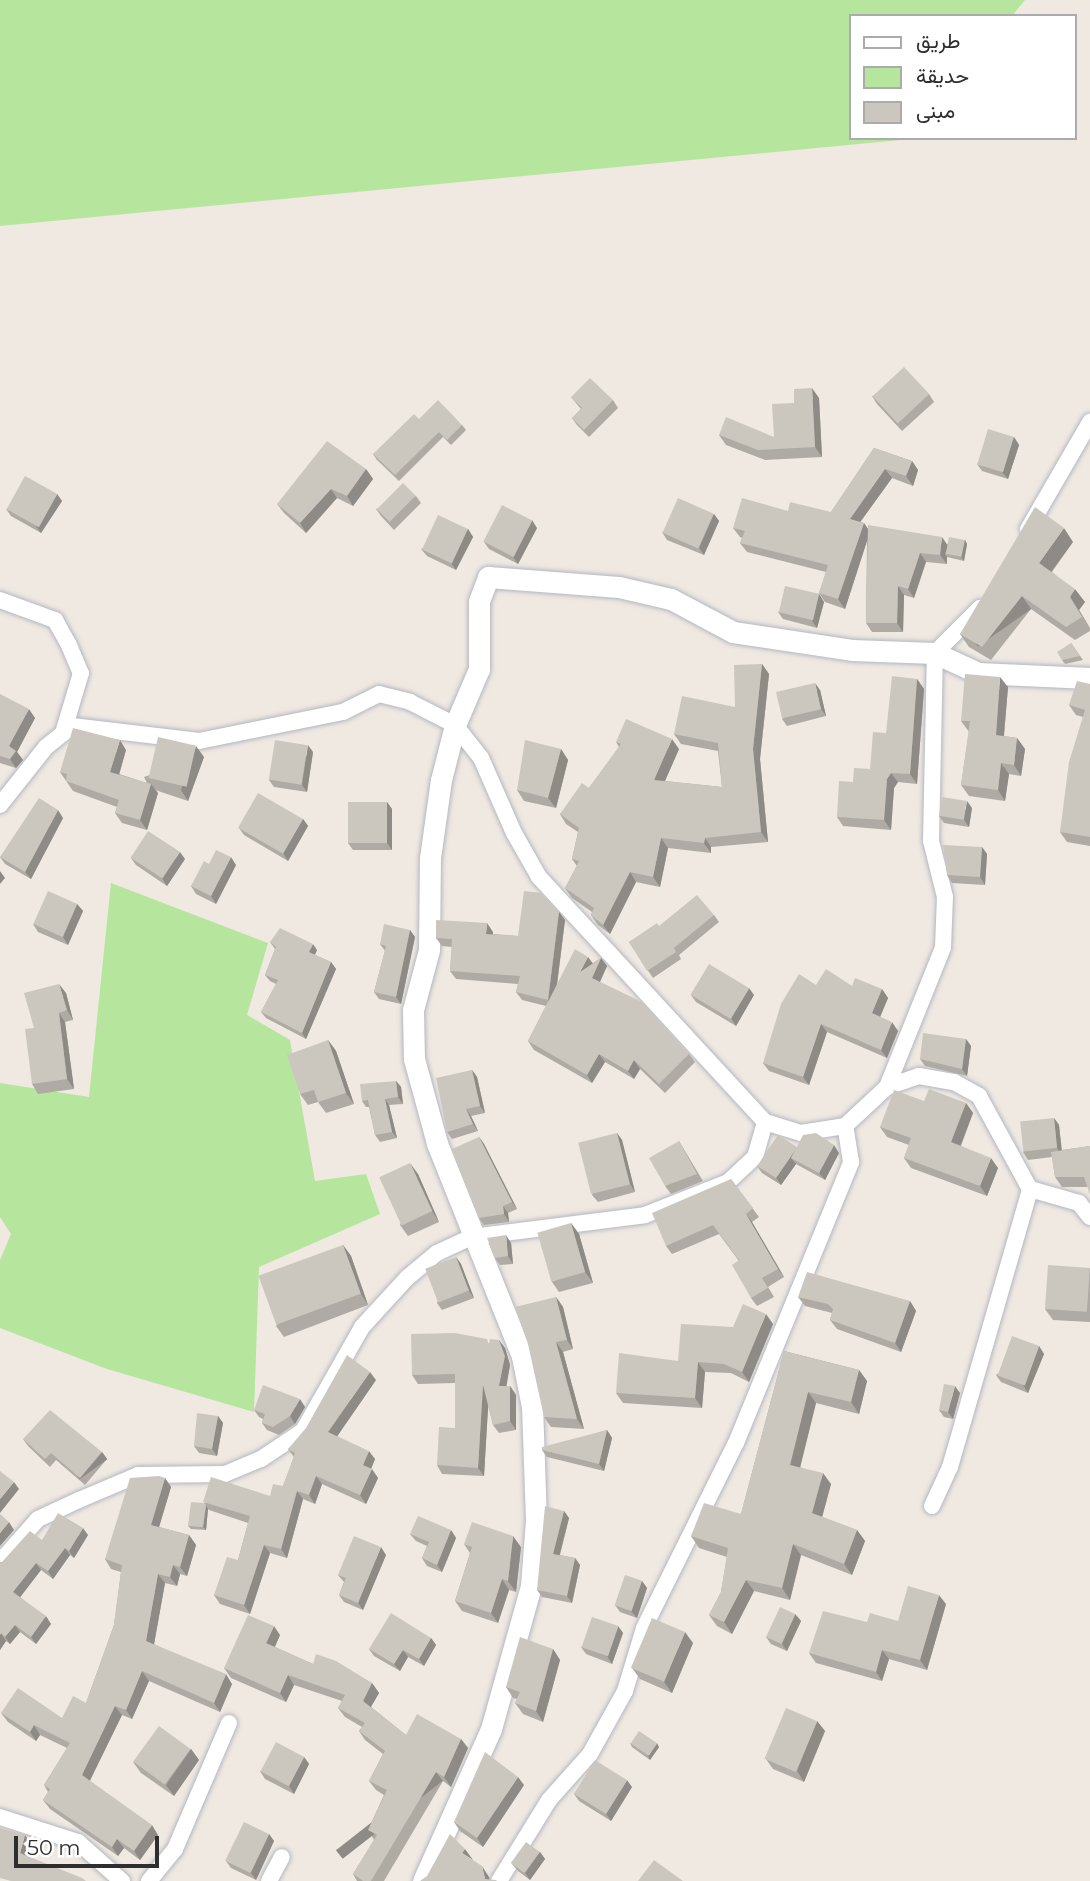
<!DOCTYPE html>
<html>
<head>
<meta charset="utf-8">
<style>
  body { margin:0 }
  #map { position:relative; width:1090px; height:1881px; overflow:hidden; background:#efe9e1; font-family:Montserrat,Vazirmatn,sans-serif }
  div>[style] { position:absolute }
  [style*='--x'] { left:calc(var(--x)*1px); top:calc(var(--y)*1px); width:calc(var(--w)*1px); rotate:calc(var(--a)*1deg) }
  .green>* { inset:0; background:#b6e59e }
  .roads { filter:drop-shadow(0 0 2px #b4b7c1) drop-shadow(0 0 2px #b4b7c1) }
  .minor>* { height:16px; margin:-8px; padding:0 8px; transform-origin:8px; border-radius:8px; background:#fff }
  .tertiary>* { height:21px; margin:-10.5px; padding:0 10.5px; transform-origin:10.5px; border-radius:10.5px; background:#fff }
  .wall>* { inset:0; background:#afaba4 }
  .shaded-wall>* { inset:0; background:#8e8b86; transform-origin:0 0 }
  .building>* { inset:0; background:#cbc7bf; transform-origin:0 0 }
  span { translate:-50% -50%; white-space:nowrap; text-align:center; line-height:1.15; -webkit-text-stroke:7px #fff; paint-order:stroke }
  .legend { position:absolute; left:849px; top:14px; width:228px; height:126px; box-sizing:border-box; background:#fff; border:2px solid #ababab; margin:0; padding:9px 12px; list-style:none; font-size:21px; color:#2e2e2e }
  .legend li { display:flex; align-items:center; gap:14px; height:35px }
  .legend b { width:35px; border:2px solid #ababab }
  .scale { position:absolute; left:14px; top:1836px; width:145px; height:32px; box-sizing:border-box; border:4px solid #2e2e2e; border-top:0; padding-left:9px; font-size:21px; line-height:24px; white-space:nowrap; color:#2e2e2e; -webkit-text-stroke:5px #fff; paint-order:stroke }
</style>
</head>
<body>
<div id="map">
  <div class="green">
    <i style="clip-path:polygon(0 0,1025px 0,1012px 16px,850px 16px,850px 138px,911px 139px,0 226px)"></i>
    <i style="clip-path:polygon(111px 883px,268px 943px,247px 1015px,290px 1040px,315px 1181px,366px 1174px,380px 1214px,259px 1267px,254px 1412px,107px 1369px,0 1328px,0 1260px,11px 1234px,0 1217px,0 1083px,89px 1097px)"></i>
  </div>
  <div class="roads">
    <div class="minor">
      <i style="--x:1028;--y:529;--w:124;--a:-59.9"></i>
      <i style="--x:0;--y:600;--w:59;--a:20"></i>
      <i style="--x:55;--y:620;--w:26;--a:61"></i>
      <i style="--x:68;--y:643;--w:33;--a:67"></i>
      <i style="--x:81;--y:673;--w:63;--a:106.7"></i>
      <i style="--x:0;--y:805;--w:74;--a:-51.6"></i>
      <i style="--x:46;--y:747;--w:33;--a:-39"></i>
      <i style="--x:72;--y:726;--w:128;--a:6.7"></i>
      <i style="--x:199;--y:741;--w:147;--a:-11.4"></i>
      <i style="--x:343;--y:712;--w:40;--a:-26.6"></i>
      <i style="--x:379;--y:694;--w:32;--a:14"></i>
      <i style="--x:410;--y:702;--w:51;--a:27.1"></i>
      <i style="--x:455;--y:725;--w:42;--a:51.8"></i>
      <i style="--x:481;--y:758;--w:82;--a:66.3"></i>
      <i style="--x:514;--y:833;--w:51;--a:60.4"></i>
      <i style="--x:539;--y:877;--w:333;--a:47.3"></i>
      <i style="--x:765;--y:1122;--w:38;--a:17"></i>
      <i style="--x:801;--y:1133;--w:45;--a:-9"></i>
      <i style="--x:845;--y:1126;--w:57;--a:-42.9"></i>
      <i style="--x:887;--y:1087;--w:34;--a:-19"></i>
      <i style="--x:919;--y:1076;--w:36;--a:10"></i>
      <i style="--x:954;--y:1082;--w:29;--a:29"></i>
      <i style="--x:979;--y:1096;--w:106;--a:61.3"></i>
      <i style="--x:1030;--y:1189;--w:51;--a:15.9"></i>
      <i style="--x:1079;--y:1203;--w:18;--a:52"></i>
      <i style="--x:887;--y:1087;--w:150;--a:-68.1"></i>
      <i style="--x:943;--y:948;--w:51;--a:-87.8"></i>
      <i style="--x:945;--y:897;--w:58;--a:-104"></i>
      <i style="--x:931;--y:841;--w:188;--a:-88.8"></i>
      <i style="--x:935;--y:653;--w:64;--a:-45"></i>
      <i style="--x:932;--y:1506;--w:43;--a:-65.2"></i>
      <i style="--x:950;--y:1467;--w:289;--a:-73.9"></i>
      <i style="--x:0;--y:1562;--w:57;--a:-48.5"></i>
      <i style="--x:38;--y:1519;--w:45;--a:-24.9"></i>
      <i style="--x:79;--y:1500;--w:64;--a:-23"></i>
      <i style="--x:138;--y:1475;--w:87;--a:-0.7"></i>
      <i style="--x:225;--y:1474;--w:39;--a:-23"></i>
      <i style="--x:261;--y:1459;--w:50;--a:-33.7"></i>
      <i style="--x:303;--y:1431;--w:120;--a:-60.4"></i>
      <i style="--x:362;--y:1327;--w:67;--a:-47.4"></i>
      <i style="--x:407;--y:1278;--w:39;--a:-40"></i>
      <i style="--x:437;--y:1253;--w:38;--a:-25"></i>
      <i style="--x:472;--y:1237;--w:174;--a:-7.2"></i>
      <i style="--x:645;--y:1215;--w:89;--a:-21.7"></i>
      <i style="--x:728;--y:1182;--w:37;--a:-43"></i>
      <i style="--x:755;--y:1157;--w:36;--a:-74"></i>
      <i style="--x:0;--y:1817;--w:82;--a:17.8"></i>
      <i style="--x:78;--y:1842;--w:59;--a:41.6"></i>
      <i style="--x:149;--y:1881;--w:41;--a:-50.9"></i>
      <i style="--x:175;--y:1849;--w:137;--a:-66.8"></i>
      <i style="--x:269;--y:1881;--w:27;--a:-62"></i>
      <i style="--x:499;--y:1881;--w:95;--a:-58.3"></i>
      <i style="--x:549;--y:1800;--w:62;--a:-48.3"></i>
      <i style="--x:590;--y:1754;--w:72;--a:-60.9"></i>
      <i style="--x:625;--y:1691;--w:66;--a:-73.2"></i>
      <i style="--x:644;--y:1628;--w:207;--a:-63.6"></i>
      <i style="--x:736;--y:1443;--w:304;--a:-67.7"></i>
      <i style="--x:851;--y:1162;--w:36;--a:-99"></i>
    </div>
    <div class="tertiary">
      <i style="--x:423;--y:1881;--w:167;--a:-65.9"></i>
      <i style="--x:491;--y:1729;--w:148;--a:-74.4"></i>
      <i style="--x:531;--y:1586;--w:66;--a:-85.7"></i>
      <i style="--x:536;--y:1520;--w:113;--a:-92"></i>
      <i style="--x:532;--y:1407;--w:52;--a:-101.1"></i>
      <i style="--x:522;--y:1356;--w:229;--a:-111.8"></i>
      <i style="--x:437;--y:1143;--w:87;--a:-105.3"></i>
      <i style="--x:414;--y:1059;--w:49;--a:-91.2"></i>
      <i style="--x:413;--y:1010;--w:62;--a:-75.1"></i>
      <i style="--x:429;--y:950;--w:92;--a:-89.4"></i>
      <i style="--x:430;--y:858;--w:79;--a:-82"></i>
      <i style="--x:441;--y:780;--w:57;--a:-75.7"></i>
      <i style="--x:455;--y:725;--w:61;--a:-66.8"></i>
      <i style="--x:479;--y:669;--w:68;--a:-90"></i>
      <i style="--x:479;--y:601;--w:26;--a:-69"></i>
      <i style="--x:488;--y:577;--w:131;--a:4.4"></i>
      <i style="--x:619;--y:587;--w:53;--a:13"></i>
      <i style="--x:671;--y:599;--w:70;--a:28"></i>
      <i style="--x:733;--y:632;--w:120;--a:8.6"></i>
      <i style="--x:852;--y:650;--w:83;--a:2.1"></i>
      <i style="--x:935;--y:653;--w:47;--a:24.9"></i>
      <i style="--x:978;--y:673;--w:112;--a:2.6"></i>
    </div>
  </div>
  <div class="wall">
    <i style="clip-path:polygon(929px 394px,934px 402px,902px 431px,877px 404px,872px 396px)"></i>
    <i style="clip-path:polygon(571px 397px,613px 400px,618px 408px,589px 437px,577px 425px,572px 418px,581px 409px)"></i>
    <i style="clip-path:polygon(819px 398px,822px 457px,765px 460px,726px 445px,719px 435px,774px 437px,794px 403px)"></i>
    <i style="clip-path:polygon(419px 419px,462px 425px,466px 430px,451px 445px,443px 437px,399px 481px,377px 460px,373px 454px)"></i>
    <i style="clip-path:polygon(1014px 437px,1019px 445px,1008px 479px,982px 471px,977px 464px)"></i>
    <i style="clip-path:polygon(874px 448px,912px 461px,918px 470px,913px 486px,892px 478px,860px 522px,864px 523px,868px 529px,947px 544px,965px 540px,967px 544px,964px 561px,947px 557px,947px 564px,926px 562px,914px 598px,904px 595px,903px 632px,872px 632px,866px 623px,867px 540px,845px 609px,825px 602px,819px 593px,826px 572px,747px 552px,740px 543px,742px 538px,740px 537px,733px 528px,788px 511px,831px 512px)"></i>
    <i style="clip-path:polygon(366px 469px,373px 479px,353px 506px,337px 498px,306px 533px,284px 513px,277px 504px)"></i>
    <i style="clip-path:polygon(57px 494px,62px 501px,41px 533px,11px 516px,6px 509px)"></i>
    <i style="clip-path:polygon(416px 496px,421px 503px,394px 530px,381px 516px,376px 509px)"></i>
    <i style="clip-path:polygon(714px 514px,719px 521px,704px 555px,667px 540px,662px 532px)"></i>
    <i style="clip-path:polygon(537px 528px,518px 564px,489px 549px,484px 542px)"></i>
    <i style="clip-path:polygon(468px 529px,473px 537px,456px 570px,427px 556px,421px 549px)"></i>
    <i style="clip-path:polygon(1073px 542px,1052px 572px,1085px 602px,1079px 610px,1090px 628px,1090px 631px,1075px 640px,1031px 609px,991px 660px,969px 647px,960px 634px)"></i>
    <i style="clip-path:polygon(819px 594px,824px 602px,817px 628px,783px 619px,778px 612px)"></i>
    <i style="clip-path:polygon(1071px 643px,1083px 660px,1065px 664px,1062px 660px)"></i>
    <i style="clip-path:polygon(762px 664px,769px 674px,760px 759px,768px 842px,711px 847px,711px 853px,668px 848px,660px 887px,636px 882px,610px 934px,598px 925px,591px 915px,592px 912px,572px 898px,565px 888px,577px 866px,572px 859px,578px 832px,566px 824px,560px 814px,589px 788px,619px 747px,616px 742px,679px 749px,665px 781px,722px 787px,718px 751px,681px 744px,674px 734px,735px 707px)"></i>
    <i style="clip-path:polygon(917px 679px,924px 689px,917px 784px,898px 782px,894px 788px,891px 830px,843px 826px,837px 817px,853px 782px,870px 769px,886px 733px)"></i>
    <i style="clip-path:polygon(1090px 684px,1090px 846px,1067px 842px,1060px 832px,1083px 717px,1076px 715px,1069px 705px)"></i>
    <i style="clip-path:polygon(1008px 687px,1004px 736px,1017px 738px,1025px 749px,1021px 776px,1009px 774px,1005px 801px,969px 796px,961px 785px,969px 732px,961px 721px)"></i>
    <i style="clip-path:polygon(820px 690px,826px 716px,787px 726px,782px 719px)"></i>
    <i style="clip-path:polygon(0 694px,35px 718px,17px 752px,23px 760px,16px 768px,0 763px)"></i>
    <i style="clip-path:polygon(561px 749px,568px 760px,556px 808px,524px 801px,517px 790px)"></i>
    <i style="clip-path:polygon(126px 750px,119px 774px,147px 783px,144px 777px,204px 757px,188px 801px,155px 790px,158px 793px,147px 830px,122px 823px,115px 813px,117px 807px,73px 791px,60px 772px)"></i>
    <i style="clip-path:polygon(313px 752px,307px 792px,274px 787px,269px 780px)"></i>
    <i style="clip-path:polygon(387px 802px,392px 809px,392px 850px,353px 850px,348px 843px)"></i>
    <i style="clip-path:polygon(972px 808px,969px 827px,944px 823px,939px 816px)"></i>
    <i style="clip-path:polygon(63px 818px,31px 879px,5px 864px,0 857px)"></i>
    <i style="clip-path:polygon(303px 819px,308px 826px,288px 861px,244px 835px,239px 828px)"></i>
    <i style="clip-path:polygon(982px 847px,987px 854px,985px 885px,952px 883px,947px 875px)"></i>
    <i style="clip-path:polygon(131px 858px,185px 859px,167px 886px,136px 865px)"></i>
    <i style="clip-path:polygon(236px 865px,216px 904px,196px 894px,191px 886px)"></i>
    <i style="clip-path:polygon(77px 904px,83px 911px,68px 945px,38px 932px,33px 924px)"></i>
    <i style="clip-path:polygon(559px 912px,565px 920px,557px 985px,601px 958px,607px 966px,600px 982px,689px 1054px,695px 1062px,665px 1093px,640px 1069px,634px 1079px,605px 1062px,592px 1083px,534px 1050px,528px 1041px,546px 1006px,522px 1000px,516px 992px,518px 984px,456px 979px,450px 971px,452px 947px,442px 946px,436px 938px,493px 932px,493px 934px,518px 936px)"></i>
    <i style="clip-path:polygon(714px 915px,719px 922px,679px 955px,681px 959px,653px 978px,629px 942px,659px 926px)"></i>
    <i style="clip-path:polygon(410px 930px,415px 937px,401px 1004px,379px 999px,374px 992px,385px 951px,380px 944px)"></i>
    <i style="clip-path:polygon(270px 942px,317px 950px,315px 955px,331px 962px,336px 969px,306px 1039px,266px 1018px,261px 1012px,276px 984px,270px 981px,265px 975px,275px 949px)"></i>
    <i style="clip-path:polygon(816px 985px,852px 986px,882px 989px,888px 998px,880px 1017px,898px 1031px,887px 1058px,827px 1032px,809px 1085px,769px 1071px,763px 1063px)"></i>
    <i style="clip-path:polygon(66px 993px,73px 1020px,65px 1022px,74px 1089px,38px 1094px,32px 1084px,34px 1028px)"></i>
    <i style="clip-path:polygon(691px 995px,754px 995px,736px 1026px,696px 1002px)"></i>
    <i style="clip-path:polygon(966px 1039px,971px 1046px,967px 1076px,925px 1066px,920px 1059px)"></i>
    <i style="clip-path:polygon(328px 1040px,336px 1051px,354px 1104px,326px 1113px,318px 1102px,308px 1105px,300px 1094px)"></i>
    <i style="clip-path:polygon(472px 1070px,477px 1077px,485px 1113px,471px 1116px,478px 1131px,452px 1139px,447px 1132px)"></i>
    <i style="clip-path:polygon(396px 1081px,401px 1087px,403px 1104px,389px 1105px,397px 1138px,380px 1142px,375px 1135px,369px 1107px,366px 1107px,362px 1101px)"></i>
    <i style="clip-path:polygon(924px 1101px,966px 1103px,973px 1113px,961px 1146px,998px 1168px,987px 1196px,911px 1168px,904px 1158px,909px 1145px,887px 1137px,880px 1127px)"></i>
    <i style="clip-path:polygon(1054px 1118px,1059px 1125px,1062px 1150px,1090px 1146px,1087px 1187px,1062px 1187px,1055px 1177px,1052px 1157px,1028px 1160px,1023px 1152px)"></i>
    <i style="clip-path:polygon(617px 1133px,622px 1140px,635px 1192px,598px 1202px,592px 1195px)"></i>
    <i style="clip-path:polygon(479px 1137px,484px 1144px,517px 1209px,508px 1213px,509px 1222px,484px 1225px,479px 1218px)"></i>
    <i style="clip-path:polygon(679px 1141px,703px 1181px,671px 1194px,665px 1186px)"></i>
    <i style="clip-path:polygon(797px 1147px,839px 1153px,825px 1180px,796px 1164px,781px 1185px,762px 1173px,757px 1166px)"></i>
    <i style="clip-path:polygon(418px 1174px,439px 1222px,408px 1236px,400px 1225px)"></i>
    <i style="clip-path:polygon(731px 1179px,759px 1217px,752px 1222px,784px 1277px,768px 1287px,774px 1297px,757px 1306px,751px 1298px,739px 1261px,719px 1234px,672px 1254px,666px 1246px)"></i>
    <i style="clip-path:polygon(571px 1223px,579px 1234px,593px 1283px,559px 1292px,552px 1282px)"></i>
    <i style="clip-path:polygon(511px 1243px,513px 1264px,500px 1265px,495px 1258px)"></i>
    <i style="clip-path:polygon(343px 1245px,351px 1256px,368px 1305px,284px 1337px,276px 1326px)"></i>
    <i style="clip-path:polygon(456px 1257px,461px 1264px,474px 1298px,442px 1310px,437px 1303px)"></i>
    <i style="clip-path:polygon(1090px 1268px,1090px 1322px,1053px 1320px,1045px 1309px)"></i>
    <i style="clip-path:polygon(556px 1297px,563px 1307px,573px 1349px,563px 1352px,584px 1429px,551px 1427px,544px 1417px)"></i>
    <i style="clip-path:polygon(798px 1297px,910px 1301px,916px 1311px,901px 1352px,837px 1329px,830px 1320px,832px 1313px,805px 1306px)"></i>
    <i style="clip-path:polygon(773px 1324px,749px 1382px,731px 1373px,705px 1372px,702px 1408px,623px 1403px,616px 1393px,678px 1361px,733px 1327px)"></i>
    <i style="clip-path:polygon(490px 1343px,505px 1348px,510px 1365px,506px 1386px,510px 1386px,516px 1395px,516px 1430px,499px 1433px,493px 1425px,488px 1405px,484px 1476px,442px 1474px,437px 1465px,455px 1428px,455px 1383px,418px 1384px,412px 1375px)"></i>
    <i style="clip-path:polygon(1039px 1346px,1044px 1354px,1028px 1393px,1001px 1382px,996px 1375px)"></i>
    <i style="clip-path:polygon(784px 1351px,859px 1370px,867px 1381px,859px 1414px,816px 1403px,800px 1467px,831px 1484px,822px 1517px,857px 1530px,865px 1541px,852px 1575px,801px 1555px,790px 1600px,754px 1591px,732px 1634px,717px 1626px,709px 1615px,721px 1592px,727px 1557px,699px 1548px,691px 1536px,741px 1514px)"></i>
    <i style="clip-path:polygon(376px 1380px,337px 1436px,375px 1459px,371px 1469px,378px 1478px,366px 1504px,322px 1484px,315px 1504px,303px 1499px,287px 1558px,270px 1553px,250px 1614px,220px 1604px,214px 1595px,238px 1560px,248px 1523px,209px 1510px,208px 1509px,206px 1530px,191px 1529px,188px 1526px,204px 1503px,270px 1496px,283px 1486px,294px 1457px,288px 1449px)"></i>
    <i style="clip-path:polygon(960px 1393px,953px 1419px,944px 1417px,939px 1410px)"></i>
    <i style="clip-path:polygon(305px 1407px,295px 1424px,279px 1435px,267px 1430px,262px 1423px,263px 1419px,259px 1417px,254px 1410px)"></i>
    <i style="clip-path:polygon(218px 1416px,223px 1423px,217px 1456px,199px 1453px,194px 1446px)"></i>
    <i style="clip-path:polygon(607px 1430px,612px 1438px,604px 1471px,547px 1457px,542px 1450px)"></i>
    <i style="clip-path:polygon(23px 1439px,102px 1452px,107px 1459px,85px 1485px,56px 1460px,50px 1467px,28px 1446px)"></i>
    <i style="clip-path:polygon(165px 1478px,171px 1487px,159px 1527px,189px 1535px,196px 1545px,187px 1576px,180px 1574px,177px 1586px,165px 1583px,154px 1644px,232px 1684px,220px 1712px,149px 1681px,132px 1719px,122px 1715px,90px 1781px,158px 1835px,140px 1860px,124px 1848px,118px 1856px,50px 1809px,43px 1800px,48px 1792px,44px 1785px,67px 1748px,40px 1735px,36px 1741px,8px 1722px,1px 1713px,62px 1718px,86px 1703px,114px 1625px,121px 1572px,111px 1569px,105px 1559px)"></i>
    <i style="clip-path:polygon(564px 1511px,569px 1518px,560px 1555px,575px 1558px,580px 1565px,572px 1603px,542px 1597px,537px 1590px)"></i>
    <i style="clip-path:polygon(451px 1530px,456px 1538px,442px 1572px,427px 1566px,422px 1558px,427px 1546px,416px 1541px,410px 1534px)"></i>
    <i style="clip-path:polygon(88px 1535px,74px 1558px,70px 1555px,53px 1579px,41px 1570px,20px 1597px,51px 1624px,36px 1644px,20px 1632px,10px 1644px,6px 1641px,0 1650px,2px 1562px,42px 1540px)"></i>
    <i style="clip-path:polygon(464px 1544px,521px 1547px,516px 1592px,509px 1590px,498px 1623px,462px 1611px,455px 1601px,470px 1553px)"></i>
    <i style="clip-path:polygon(386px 1555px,363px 1610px,344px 1602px,339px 1595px,344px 1582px,338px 1575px)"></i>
    <i style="clip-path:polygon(642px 1581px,647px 1588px,637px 1618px,620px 1612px,615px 1605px)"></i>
    <i style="clip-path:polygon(946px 1604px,927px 1670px,889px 1659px,882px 1681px,816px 1663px,809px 1653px,867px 1622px,898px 1621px)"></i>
    <i style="clip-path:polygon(795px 1614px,801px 1621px,787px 1651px,771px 1644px,766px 1637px)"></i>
    <i style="clip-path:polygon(618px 1626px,623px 1633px,612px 1664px,586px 1654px,581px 1647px)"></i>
    <i style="clip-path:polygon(280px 1635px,275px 1647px,313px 1664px,372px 1683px,379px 1693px,371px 1707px,406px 1735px,461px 1739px,468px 1748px,451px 1787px,443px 1781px,384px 1881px,357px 1881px,353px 1874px,374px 1840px,368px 1830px,384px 1795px,376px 1790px,369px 1781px,383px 1754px,365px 1740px,359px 1731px,362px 1727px,345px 1717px,338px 1708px,342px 1701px,294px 1685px,286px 1702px,231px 1678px,224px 1668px)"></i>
    <i style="clip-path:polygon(431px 1638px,436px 1645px,424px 1666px,408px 1657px,400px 1671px,374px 1656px,369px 1649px)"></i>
    <i style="clip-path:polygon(693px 1643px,672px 1693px,640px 1679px,632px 1668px)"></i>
    <i style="clip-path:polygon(553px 1649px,560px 1660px,543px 1722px,523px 1714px,515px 1703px,517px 1699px,513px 1698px,506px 1687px)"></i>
    <i style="clip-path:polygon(817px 1721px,825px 1731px,804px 1782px,773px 1769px,766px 1759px)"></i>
    <i style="clip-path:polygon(630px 1743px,659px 1747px,650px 1760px,632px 1747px)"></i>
    <i style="clip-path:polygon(191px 1749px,199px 1760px,174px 1796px,141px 1773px,133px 1762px)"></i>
    <i style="clip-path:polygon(304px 1757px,309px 1764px,294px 1794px,265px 1779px,260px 1771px)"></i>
    <i style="clip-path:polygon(524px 1785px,483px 1847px,460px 1831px,454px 1822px)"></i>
    <i style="clip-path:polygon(632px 1787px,611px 1821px,579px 1801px,574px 1794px)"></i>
    <i style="clip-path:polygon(269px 1834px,274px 1841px,256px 1880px,231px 1868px,226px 1861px)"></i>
    <i style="clip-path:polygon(540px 1852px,545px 1859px,530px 1880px,518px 1871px,512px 1864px)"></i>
  </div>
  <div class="shaded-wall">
    <i style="clip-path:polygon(812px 388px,819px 398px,822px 457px,815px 447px)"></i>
    <i style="clip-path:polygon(1014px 437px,1019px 445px,1008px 479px,1002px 472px)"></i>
    <i style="clip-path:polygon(912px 461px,918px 470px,913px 486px,906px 476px)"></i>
    <i style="clip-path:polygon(366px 469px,373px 479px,353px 506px,347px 496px)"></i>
    <i style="clip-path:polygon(885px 469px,892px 478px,856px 528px,850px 519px)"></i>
    <i style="clip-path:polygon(331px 489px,337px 498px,306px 533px,300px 523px)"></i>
    <i style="clip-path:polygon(57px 494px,62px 501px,41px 533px,36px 526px)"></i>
    <i style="clip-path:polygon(714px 514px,719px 521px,704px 555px,699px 548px)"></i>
    <i style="clip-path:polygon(532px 520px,537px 528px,518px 564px,513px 557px)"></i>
    <i style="clip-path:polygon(864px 523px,870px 532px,845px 609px,838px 599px)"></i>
    <i style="clip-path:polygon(1064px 528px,1073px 542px,1048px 576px,1039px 563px)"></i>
    <i style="clip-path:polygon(468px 529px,473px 537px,456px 570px,451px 563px)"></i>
    <i style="clip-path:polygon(942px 537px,948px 546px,945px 554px,947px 557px,947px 564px,940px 555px)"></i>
    <i style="clip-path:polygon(965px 540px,967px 544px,964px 561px,961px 557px)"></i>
    <i style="clip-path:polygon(920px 553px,926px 562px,914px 598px,908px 589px)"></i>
    <i style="clip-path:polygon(898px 586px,904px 595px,903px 632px,897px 623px)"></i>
    <i style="clip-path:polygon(1075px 589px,1085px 602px,1079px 610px,1090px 628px,1070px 597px)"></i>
    <i style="clip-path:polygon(819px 594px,824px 602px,817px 628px,812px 621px)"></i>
    <i style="left:1022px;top:596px;width:16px;height:65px;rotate:55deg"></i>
    <i style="clip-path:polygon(762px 664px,769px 674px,760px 759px,768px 842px,761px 832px,753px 749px)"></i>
    <i style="clip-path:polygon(1000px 677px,1008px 687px,1003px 746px,996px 735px)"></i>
    <i style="clip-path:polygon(917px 679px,924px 689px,917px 784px,910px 774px)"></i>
    <i style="clip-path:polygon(815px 683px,820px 690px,826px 716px,821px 709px)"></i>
    <i style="clip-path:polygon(29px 709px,35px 718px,17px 752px,23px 760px,16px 768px,10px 759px,9px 746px)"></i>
    <i style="clip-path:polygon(1017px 738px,1025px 749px,1021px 776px,1014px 765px)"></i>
    <i style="clip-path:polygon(672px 739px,679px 749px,661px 790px,654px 780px)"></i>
    <i style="clip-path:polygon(120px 740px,126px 750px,117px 782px,110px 772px)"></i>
    <i style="clip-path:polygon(308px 745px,313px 752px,307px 792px,302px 785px)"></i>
    <i style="clip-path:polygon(196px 746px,204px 757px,188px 801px,181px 790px)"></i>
    <i style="clip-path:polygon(561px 749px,568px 760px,556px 808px,548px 798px)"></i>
    <i style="clip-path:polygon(1001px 763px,1009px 774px,1005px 801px,998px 790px)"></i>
    <i style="clip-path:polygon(891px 773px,898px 782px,894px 788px,891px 830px,884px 820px,887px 779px)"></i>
    <i style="clip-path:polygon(151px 784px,158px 793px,147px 830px,140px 820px)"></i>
    <i style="clip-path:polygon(967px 801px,972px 808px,969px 827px,964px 820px)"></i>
    <i style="clip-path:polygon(387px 802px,392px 809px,392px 850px,387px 843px)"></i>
    <i style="clip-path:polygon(58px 810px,63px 818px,31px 879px,25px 872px)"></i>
    <i style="clip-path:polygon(303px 819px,308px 826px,288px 861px,283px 853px)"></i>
    <i style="clip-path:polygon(661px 838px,668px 848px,660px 887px,653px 877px)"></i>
    <i style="clip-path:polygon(705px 838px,711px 847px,711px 853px,704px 843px)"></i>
    <i style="clip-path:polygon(982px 847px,987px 854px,985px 885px,980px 877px)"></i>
    <i style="clip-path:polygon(180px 852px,185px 859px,167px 886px,162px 878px)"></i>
    <i style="clip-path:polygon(231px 857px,236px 865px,216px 904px,211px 896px)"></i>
    <i style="clip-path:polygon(0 871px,5px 878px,0 884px)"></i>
    <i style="clip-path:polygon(630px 872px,636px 882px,610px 934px,603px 925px)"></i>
    <i style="clip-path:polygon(77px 904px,83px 911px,68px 945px,63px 937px)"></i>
    <i style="clip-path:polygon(559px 912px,565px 920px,554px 1008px,548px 1000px)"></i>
    <i style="clip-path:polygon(487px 923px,493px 932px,492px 942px,486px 934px)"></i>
    <i style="clip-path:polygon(410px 930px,415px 937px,401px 1004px,396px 997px)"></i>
    <i style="clip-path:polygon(313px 944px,317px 950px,313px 958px,309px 952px)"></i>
    <i style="clip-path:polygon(588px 957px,594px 965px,580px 972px)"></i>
    <i style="clip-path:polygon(601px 958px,607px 966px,598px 986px,592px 978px)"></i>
    <i style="clip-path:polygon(331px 962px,336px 969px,306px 1039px,302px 1033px)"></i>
    <i style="clip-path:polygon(59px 984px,66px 993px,73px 1020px,67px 1010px)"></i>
    <i style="clip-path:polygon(749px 988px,754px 995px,736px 1026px,731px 1018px)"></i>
    <i style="clip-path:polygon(882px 989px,888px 998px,878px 1022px,872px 1013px)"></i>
    <i style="clip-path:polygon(59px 1013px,65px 1022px,74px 1089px,67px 1079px)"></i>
    <i style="clip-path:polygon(892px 1022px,898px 1031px,887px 1058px,881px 1050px)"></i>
    <i style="clip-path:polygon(821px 1024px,827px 1032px,809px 1085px,803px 1077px)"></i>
    <i style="clip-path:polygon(966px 1039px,971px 1046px,967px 1076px,962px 1069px)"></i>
    <i style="clip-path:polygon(328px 1040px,336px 1051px,354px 1104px,346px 1093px)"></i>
    <i style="clip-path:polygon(599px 1054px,605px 1062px,592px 1083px,587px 1075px)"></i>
    <i style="clip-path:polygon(634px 1060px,640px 1069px,634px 1079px,628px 1071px)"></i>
    <i style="clip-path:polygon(472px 1070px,477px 1077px,485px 1113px,480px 1106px)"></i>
    <i style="clip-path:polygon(396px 1081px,401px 1087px,403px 1104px,398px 1097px)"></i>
    <i style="clip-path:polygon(385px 1099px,389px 1105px,397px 1138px,392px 1132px)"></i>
    <i style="clip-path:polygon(966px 1103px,973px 1113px,958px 1152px,951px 1142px)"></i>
    <i style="clip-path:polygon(466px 1109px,471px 1116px,478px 1131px,473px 1124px)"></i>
    <i style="clip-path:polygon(1054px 1118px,1059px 1125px,1062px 1156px,1057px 1148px)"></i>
    <i style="clip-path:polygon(617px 1133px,622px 1140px,635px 1192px,630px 1184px)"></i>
    <i style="clip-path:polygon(479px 1137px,484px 1144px,517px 1209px,512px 1202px)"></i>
    <i style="clip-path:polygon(834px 1145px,839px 1153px,825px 1180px,819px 1173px)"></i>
    <i style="clip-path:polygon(796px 1149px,791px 1158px,796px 1164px,781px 1185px,776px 1178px)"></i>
    <i style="clip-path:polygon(991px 1158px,998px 1168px,987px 1196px,980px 1186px)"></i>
    <i style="clip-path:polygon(410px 1163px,418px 1174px,439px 1222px,432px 1211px)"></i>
    <i style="clip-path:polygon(503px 1206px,508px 1213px,509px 1222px,504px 1214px)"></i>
    <i style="clip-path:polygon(746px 1214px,752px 1222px,784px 1277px,778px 1269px)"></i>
    <i style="clip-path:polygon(571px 1223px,579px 1234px,593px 1283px,585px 1272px)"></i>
    <i style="clip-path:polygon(506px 1235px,511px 1243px,513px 1264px,508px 1256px)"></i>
    <i style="clip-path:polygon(343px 1245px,351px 1256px,368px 1305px,361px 1294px)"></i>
    <i style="clip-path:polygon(456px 1257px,461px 1264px,474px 1298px,469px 1291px)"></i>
    <i style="clip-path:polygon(556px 1297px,563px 1307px,573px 1349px,567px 1340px)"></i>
    <i style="clip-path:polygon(910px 1301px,916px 1311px,901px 1352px,895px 1343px)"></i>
    <i style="clip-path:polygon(766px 1314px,773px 1324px,749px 1382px,742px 1372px)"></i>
    <i style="clip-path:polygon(499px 1340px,505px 1348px,510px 1365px,505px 1395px,499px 1386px)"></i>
    <i style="clip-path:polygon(556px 1342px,563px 1352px,584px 1429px,577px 1419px)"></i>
    <i style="clip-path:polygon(1039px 1346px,1044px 1354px,1028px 1393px,1023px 1385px)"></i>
    <i style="clip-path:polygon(698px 1362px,705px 1372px,702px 1408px,695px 1398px)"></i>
    <i style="clip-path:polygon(859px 1370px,867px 1381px,859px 1414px,851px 1402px)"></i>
    <i style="clip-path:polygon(370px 1372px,376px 1380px,334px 1441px,328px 1432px)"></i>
    <i style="clip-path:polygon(483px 1385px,489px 1393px,484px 1476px,478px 1468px)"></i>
    <i style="clip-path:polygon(510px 1386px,516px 1395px,516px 1430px,510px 1421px)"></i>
    <i style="clip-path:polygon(955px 1386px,960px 1393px,953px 1419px,948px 1412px)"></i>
    <i style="clip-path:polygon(808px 1392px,816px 1403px,798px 1476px,790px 1465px)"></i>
    <i style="clip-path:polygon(300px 1399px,305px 1407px,295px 1424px,290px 1416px)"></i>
    <i style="clip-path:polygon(218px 1416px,223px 1423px,217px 1456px,212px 1449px)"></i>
    <i style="clip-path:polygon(607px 1430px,612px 1438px,604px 1471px,599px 1464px)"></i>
    <i style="clip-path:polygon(369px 1451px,375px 1459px,369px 1474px,363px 1465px)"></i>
    <i style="left:102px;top:1452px;width:9px;height:34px;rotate:54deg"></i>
    <i style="clip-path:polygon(372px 1469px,378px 1478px,366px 1504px,360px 1495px)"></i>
    <i style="clip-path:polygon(823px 1473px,831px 1484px,820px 1525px,812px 1513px)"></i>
    <i style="clip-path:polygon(316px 1476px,322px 1484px,315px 1504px,309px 1495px)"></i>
    <i style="clip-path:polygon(165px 1478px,171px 1487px,157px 1534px,151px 1525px)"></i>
    <i style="clip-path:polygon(14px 1482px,19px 1489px,0 1513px,0 1499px)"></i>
    <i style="clip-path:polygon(297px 1491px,303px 1499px,287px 1558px,281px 1549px)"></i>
    <i style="clip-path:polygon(206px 1505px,208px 1509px,206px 1530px,203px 1527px)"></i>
    <i style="clip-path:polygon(564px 1511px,569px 1518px,558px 1561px,553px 1554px)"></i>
    <i style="clip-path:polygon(9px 1522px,14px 1530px,0 1546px,0 1533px)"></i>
    <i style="clip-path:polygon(83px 1528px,88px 1535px,74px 1558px,69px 1551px)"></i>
    <i style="clip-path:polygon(451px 1530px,456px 1538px,442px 1572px,437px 1565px)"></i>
    <i style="clip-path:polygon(857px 1530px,865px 1541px,852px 1575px,844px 1564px)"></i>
    <i style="clip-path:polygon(189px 1535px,196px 1545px,187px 1576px,180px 1567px)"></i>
    <i style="clip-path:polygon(513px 1536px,521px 1547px,516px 1592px,508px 1581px)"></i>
    <i style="clip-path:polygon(793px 1544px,801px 1555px,790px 1600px,782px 1588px)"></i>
    <i style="clip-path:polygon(264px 1545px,270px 1553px,250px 1614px,244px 1605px)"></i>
    <i style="clip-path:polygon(381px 1547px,386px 1555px,363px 1610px,358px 1603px)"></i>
    <i style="clip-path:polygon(65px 1548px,70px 1555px,53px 1579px,48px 1571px)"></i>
    <i style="clip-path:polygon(575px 1558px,580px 1565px,572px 1603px,567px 1596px)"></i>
    <i style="clip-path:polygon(36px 1563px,41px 1570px,18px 1600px,13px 1592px)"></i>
    <i style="clip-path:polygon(173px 1565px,180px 1574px,177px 1586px,170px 1577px)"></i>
    <i style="clip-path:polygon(158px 1574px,165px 1583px,153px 1650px,146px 1641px)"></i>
    <i style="clip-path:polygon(502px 1579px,509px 1590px,498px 1623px,491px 1613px)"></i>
    <i style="clip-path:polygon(746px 1580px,754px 1591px,732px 1634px,724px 1622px)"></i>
    <i style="clip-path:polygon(642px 1581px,647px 1588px,637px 1618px,631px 1611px)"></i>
    <i style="clip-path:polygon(939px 1595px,946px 1604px,927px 1670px,920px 1660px)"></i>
    <i style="clip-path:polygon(795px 1614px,801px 1621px,787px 1651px,782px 1644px)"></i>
    <i style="clip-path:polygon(46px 1616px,51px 1624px,36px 1644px,31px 1637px)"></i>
    <i style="clip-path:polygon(15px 1625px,20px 1632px,10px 1644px,5px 1637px)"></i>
    <i style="clip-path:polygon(274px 1626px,280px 1635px,272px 1653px,266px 1643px)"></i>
    <i style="clip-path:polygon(618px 1626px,623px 1633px,612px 1664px,607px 1656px)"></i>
    <i style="clip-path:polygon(685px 1632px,693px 1643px,672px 1693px,664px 1682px)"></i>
    <i style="clip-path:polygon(1px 1633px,6px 1641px,0 1650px,0 1635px)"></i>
    <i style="clip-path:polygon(431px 1638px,436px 1645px,424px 1666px,419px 1659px)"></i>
    <i style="clip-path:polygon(553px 1649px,560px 1660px,543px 1722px,536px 1711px)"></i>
    <i style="clip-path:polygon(403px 1650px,408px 1657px,400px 1671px,394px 1664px)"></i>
    <i style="clip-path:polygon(882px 1650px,889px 1659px,882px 1681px,876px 1672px)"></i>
    <i style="clip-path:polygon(142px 1671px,149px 1681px,132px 1719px,126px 1710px)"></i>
    <i style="clip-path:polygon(226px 1674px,232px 1684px,220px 1712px,214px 1703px)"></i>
    <i style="clip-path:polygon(288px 1675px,294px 1685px,286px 1702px,280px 1693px)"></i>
    <i style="clip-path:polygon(372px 1683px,379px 1693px,369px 1710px,363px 1701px)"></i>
    <i style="clip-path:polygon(115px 1706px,122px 1715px,88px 1784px,82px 1775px)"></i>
    <i style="clip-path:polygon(817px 1721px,825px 1731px,804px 1782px,797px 1771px)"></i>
    <i style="clip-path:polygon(34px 1725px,40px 1735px,36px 1741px,30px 1732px)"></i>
    <i style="clip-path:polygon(461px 1739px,468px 1748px,451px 1787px,444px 1777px)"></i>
    <i style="clip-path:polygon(657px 1743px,659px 1747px,650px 1760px,648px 1756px)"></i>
    <i style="clip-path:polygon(191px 1749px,199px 1760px,174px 1796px,166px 1785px)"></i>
    <i style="clip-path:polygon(304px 1757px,309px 1764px,294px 1794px,289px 1786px)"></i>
    <i style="left:436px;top:1772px;width:11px;height:127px;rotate:52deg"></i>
    <i style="clip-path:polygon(518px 1777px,524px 1785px,483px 1847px,477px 1838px)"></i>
    <i style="clip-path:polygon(627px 1780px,632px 1787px,611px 1821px,606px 1814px)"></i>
    <i style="clip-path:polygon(152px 1825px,158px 1835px,140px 1860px,134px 1851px)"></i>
    <i style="clip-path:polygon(269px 1834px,274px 1841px,256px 1880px,251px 1873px)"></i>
    <i style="clip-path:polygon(25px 1835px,32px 1845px,26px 1863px,20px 1853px)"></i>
    <i style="clip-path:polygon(117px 1839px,124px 1848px,118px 1856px,112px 1847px)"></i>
    <i style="clip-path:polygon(465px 1849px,473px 1860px,462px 1853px)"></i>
    <i style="clip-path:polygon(540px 1852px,545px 1859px,530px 1880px,525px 1873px)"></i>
    <i style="clip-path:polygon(482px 1866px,489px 1877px,490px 1881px,485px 1879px)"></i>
  </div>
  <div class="building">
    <i style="left:904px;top:367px;width:37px;height:43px;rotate:47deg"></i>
    <i style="clip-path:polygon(590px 378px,613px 400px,584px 430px,572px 418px,582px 408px,571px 397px)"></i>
    <i style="clip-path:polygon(812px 388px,815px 447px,758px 450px,719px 435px,726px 417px,774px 437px,772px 404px,794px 403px,794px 389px)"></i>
    <i style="clip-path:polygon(438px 400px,462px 425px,447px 440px,439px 432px,395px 475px,373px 454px,414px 414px,419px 419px)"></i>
    <i style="left:988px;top:429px;width:27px;height:37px;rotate:17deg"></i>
    <i style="clip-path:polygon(327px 441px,366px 469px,347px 496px,331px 489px,300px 523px,277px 504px)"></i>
    <i style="clip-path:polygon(874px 448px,912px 461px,906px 476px,885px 469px,850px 519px,864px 523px,838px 599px,819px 593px,828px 565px,740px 543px,745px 531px,733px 528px,742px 498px,788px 511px,790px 502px,831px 512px)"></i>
    <i style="left:25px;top:476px;width:37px;height:38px;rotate:29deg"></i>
    <i style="left:403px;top:483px;width:18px;height:37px;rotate:45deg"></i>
    <i style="left:678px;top:498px;width:39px;height:38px;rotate:24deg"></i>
    <i style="left:502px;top:505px;width:34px;height:41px;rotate:27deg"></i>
    <i style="clip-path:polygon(1035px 507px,1064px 528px,1039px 563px,1075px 589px,1070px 597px,1082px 617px,1066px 627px,1022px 596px,982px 647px,960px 634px)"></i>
    <i style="left:438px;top:515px;width:33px;height:38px;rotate:25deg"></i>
    <i style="clip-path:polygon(868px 525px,942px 537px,940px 555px,920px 553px,908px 589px,898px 586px,897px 623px,866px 623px)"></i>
    <i style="left:949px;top:537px;width:16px;height:17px;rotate:11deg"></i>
    <i style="left:785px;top:586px;width:35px;height:27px;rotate:13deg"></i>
    <i style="clip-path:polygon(1071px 643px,1080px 656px,1062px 660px,1057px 652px)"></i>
    <i style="clip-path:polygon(762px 664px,753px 749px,761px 832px,705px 838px,704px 843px,661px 838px,653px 877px,630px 872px,603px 925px,591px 915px,594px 908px,565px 888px,579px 861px,572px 859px,579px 828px,560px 814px,582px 783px,589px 788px,621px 744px,616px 742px,626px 719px,672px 739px,654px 780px,722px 787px,718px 743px,674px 734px,682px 696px,735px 707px,734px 665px)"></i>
    <i style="clip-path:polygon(965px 674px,1000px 677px,996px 735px,1017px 738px,1014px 765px,1001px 763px,998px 790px,961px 785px,970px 721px,961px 721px)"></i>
    <i style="clip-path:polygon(892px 676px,917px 679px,910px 774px,891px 773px,887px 779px,884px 820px,837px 817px,839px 781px,853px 782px,854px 768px,870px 769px,873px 732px,886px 733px)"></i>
    <i style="clip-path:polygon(1077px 681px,1090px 684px,1090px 837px,1060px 832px,1069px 762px,1085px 710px,1069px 705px)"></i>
    <i style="left:815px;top:683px;width:27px;height:40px;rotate:77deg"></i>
    <i style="clip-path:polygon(0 694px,29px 709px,9px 746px,16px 751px,10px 759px,0 756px)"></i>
    <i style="clip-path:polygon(73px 728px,120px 740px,110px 772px,151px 784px,140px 820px,115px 813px,119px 800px,66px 781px,67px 774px,60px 772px)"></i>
    <i style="left:158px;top:737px;width:39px;height:42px;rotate:13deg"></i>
    <i style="left:275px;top:740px;width:33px;height:40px;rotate:9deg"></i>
    <i style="clip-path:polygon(525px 740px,561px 749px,548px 798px,517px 790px)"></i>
    <i style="left:258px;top:793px;width:52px;height:40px;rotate:30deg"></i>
    <i style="left:942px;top:797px;width:25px;height:19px;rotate:9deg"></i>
    <i style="clip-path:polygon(39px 798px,58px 810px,25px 872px,0 857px)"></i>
    <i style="left:348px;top:802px;width:39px;height:41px"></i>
    <i style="left:148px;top:831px;width:38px;height:32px;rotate:33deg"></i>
    <i style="clip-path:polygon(943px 845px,982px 847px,980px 877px,947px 875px)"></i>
    <i style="clip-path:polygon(216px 850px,231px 857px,211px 896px,191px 886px,204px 861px,209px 864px)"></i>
    <i style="left:48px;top:891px;width:32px;height:36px;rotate:24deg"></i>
    <i style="clip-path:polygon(524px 891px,541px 893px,559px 912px,548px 1000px,516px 992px,520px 976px,450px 971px,452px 939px,436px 938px,436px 920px,487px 923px,486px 934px,518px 936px)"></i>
    <i style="clip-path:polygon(697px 895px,714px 915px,674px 948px,676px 952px,647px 971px,629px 942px,657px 923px,659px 926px)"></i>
    <i style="clip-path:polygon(384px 924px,410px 930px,396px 997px,374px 992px,386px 946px,380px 944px)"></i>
    <i style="clip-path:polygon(280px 928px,313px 944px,309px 952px,331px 962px,302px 1033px,261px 1012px,278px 980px,265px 975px,276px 947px,270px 942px)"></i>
    <i style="clip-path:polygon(575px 949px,588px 957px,580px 972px,601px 958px,592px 978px,642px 1002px,689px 1054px,659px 1084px,634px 1060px,628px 1071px,599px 1054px,587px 1075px,528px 1041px)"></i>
    <i style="left:709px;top:964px;width:47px;height:36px;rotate:31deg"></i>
    <i style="clip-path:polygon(826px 969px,852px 986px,855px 978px,882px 989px,872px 1013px,892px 1022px,881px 1050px,821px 1024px,803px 1077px,763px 1063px,781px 1004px,799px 974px,816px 985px)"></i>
    <i style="clip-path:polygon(59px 984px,67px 1010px,59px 1013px,67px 1079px,32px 1084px,25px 1029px,34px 1028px,24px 993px)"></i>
    <i style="clip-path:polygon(923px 1033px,966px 1039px,962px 1069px,920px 1059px)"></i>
    <i style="clip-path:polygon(328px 1040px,346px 1093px,318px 1102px,314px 1090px,300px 1094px,287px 1055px)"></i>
    <i style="clip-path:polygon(472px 1070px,480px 1106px,466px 1109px,473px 1124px,447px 1132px,436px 1078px)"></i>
    <i style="clip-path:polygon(396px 1081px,398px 1097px,385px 1099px,392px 1132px,375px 1135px,368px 1100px,362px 1101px,360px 1084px)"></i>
    <i style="clip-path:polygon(929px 1089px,966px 1103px,951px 1142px,991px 1158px,980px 1186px,904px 1158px,911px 1138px,880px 1127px,894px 1090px,924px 1101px)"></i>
    <i style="left:1054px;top:1118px;width:30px;height:34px;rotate:84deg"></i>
    <i style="left:617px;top:1133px;width:53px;height:40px;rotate:76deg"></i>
    <i style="clip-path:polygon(816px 1133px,834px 1145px,819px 1173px,791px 1158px,796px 1149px,776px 1178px,757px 1166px,778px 1135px,797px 1147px,803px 1135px)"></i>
    <i style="clip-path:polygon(479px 1137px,512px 1202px,503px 1206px,504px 1214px,479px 1218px,452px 1149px)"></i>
    <i style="clip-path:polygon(679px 1141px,697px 1174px,665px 1186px,649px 1158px)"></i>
    <i style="clip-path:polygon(1090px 1146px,1090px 1195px,1084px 1177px,1055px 1177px,1051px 1152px)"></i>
    <i style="left:410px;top:1163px;width:53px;height:34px;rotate:65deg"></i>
    <i style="clip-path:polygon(731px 1179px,753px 1208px,746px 1214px,778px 1269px,762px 1278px,768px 1288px,751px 1298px,732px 1265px,739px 1260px,713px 1225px,666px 1246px,652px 1213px)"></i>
    <i style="left:571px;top:1223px;width:51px;height:35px;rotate:74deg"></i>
    <i style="clip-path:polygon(506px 1235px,508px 1256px,495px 1258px,487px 1238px)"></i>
    <i style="left:343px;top:1245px;width:52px;height:90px;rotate:70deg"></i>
    <i style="left:456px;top:1257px;width:36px;height:33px;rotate:69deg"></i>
    <i style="left:1048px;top:1265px;width:42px;height:44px;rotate:4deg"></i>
    <i style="clip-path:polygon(807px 1272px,910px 1301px,895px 1343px,830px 1320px,833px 1309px,828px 1304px,798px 1297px)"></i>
    <i style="clip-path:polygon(556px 1297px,567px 1340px,556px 1342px,577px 1419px,544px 1417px,528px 1344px,515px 1307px)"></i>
    <i style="clip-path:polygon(743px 1304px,766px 1314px,742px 1372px,724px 1364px,698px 1362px,695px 1398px,616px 1393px,619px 1353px,678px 1361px,681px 1324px,733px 1327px)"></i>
    <i style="clip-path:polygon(455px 1333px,487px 1339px,489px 1345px,490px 1339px,499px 1340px,505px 1356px,499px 1386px,510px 1386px,510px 1421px,493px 1425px,483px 1385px,478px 1468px,437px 1465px,439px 1427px,455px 1428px,455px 1374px,412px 1375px,411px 1334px)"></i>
    <i style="left:1012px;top:1336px;width:29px;height:42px;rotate:20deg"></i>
    <i style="clip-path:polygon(784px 1351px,859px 1370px,851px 1402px,808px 1392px,790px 1465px,823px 1473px,812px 1513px,857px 1530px,844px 1564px,793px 1544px,782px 1588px,746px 1580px,724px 1622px,709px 1615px,721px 1592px,728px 1548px,691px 1536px,704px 1503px,741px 1514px)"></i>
    <i style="clip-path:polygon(347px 1355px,370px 1372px,328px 1432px,369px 1451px,363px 1465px,372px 1469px,360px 1495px,316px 1476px,309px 1495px,297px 1491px,281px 1549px,264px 1545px,244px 1605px,214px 1595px,227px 1557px,238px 1560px,250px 1516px,203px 1502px,211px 1477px,270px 1496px,273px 1484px,283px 1486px,295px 1453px,288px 1449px,306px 1428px)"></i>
    <i style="clip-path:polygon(944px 1384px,955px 1386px,948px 1412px,939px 1410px)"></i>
    <i style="clip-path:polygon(263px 1385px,300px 1399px,290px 1416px,273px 1427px,262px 1423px,265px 1414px,254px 1410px)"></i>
    <i style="clip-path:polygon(50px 1410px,102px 1452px,80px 1478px,51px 1453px,45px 1459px,23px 1439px)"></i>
    <i style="clip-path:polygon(197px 1413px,218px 1416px,212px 1449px,194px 1446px)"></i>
    <i style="clip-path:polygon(607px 1430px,599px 1464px,542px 1450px,542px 1447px)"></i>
    <i style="clip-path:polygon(0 1471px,14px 1482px,0 1499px)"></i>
    <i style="clip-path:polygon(159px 1476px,165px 1478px,151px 1525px,189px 1535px,180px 1567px,173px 1565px,170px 1577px,158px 1574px,146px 1641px,226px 1674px,214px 1703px,142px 1671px,126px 1710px,115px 1706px,82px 1775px,152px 1825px,134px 1851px,117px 1839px,112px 1847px,43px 1800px,50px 1789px,44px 1785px,70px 1743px,34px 1725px,30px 1732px,1px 1713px,18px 1688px,62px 1718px,73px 1696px,86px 1703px,114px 1625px,122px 1565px,105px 1559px,130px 1478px)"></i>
    <i style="clip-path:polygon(191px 1502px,204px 1503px,206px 1505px,203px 1527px,188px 1526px)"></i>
    <i style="clip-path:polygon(545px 1506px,564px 1511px,553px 1554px,575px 1558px,567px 1596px,537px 1590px)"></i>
    <i style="clip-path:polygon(58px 1513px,83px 1528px,69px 1551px,65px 1548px,48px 1571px,36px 1563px,13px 1592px,46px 1616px,31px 1637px,15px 1625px,5px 1637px,1px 1633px,0 1635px,0 1562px,2px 1562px,30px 1531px,42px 1540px)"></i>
    <i style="clip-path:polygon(0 1514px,9px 1522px,0 1533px)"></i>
    <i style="clip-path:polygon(418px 1516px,451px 1530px,437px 1565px,422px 1558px,429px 1542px,410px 1534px)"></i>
    <i style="clip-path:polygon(472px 1522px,513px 1536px,508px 1581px,502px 1579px,491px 1613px,455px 1601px,472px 1547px,464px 1544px)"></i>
    <i style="clip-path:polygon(354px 1536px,381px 1547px,358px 1603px,339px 1595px,346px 1578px,338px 1575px)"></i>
    <i style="left:625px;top:1575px;width:18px;height:32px;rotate:19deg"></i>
    <i style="clip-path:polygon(908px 1586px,939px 1595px,920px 1660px,882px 1650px,876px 1672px,809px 1653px,823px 1611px,867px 1622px,870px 1613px,898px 1621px)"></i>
    <i style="left:780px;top:1607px;width:17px;height:33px;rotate:25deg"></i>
    <i style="clip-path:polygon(391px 1613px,431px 1638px,419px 1659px,403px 1650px,394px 1664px,369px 1649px)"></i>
    <i style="clip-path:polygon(248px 1615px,274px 1626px,266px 1643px,313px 1664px,316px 1654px,336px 1661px,372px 1683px,363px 1701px,406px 1735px,417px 1714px,461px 1739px,444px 1777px,436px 1772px,371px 1881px,363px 1881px,353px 1874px,377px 1835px,368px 1830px,387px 1790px,369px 1781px,385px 1751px,359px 1731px,365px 1723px,338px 1708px,345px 1695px,288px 1675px,280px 1693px,224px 1668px)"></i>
    <i style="left:592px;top:1617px;width:28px;height:32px;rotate:19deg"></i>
    <i style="left:652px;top:1618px;width:36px;height:54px;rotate:23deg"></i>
    <i style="clip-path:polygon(520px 1637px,553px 1649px,536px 1711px,515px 1703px,520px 1692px,506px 1687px)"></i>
    <i style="left:786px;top:1708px;width:34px;height:55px;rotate:23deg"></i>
    <i style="left:159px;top:1726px;width:39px;height:44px;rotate:36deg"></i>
    <i style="left:639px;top:1731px;width:22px;height:15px;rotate:34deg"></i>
    <i style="left:276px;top:1742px;width:32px;height:33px;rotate:28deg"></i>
    <i style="clip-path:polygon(485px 1752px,518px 1777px,477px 1838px,454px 1822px)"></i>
    <i style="left:595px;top:1760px;width:38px;height:40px;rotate:32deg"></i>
    <i style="left:244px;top:1822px;width:28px;height:43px;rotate:26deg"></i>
    <i style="clip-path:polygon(0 1828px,25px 1835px,20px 1853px,82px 1878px,86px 1881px,11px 1881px,0 1878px)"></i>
    <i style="clip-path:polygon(450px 1834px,465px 1849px,462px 1853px,482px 1866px,485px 1879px,496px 1880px,497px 1881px,420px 1881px,427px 1876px)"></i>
    <i style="left:526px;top:1842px;width:17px;height:26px;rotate:36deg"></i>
    <i style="clip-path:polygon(654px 1860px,683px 1881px,638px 1881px)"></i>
  </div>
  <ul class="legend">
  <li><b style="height:9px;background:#fff"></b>طريق</li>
  <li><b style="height:19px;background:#b6e59e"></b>حديقة</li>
  <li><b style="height:19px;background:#cbc7bf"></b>مبنى</li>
  </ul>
  <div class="scale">50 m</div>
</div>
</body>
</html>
